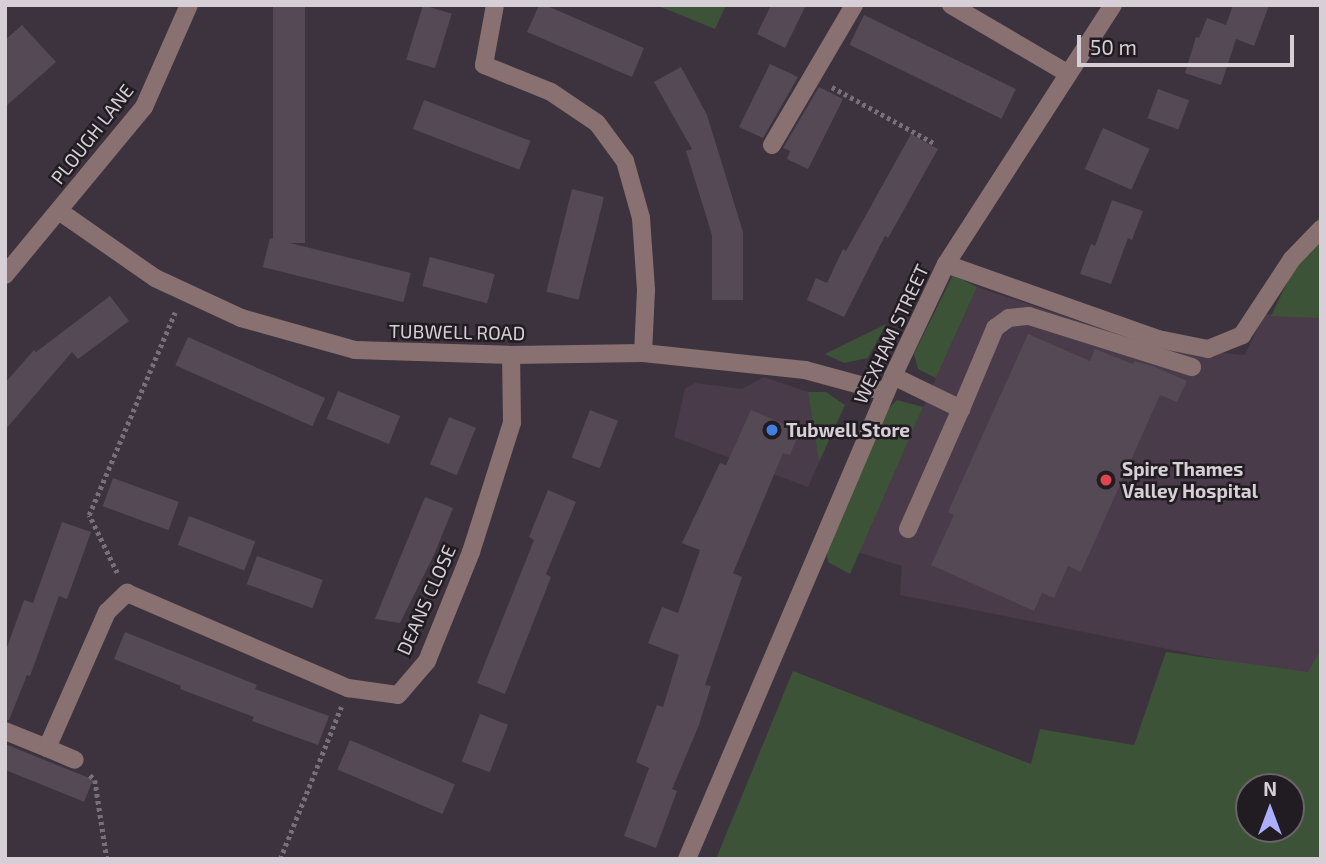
<!DOCTYPE html>
<html>
<head>
<meta charset="utf-8">
<style>
  body { margin:0 }
  #map { position:relative; width:1326px; height:864px; overflow:hidden; background:#3d333e; font-family:"Exo 2",sans-serif }
  div>[style] { position:absolute }
  [style*='--x'] { left:calc(var(--x)*1px); top:calc(var(--y)*1px); width:calc(var(--w)*1px); rotate:calc(var(--a)*1deg) }
  .built>* { inset:0; background:#4a3b4a }
  .green>* { inset:0; background:#3d5337 }
  .building>* { inset:0; background:#544954; transform-origin:0 0 }
  .path>* { height:4.5px; margin-top:-2.25px; transform-origin:0; background:repeating-linear-gradient(90deg,#787079 0 3.5px,transparent 0 7px) }
  .minor>* { height:18px; margin:-9px; padding:0 9px; transform-origin:9px; border-radius:9px; background:#887170 }
  .dots>* { width:19px; height:19px; translate:-50% -50%; box-sizing:border-box; border:4px solid #211c21; border-radius:50% }
  span { translate:-50% -50%; white-space:nowrap; text-align:center; line-height:1.15; -webkit-text-stroke:5px #211c21; paint-order:stroke }
  .street-label { font-size:19px; color:#d6d0d6 }
  .poi-label { font-size:19px; color:#d6d0d6; font-weight:700 }
  .left { translate:0 -50%; text-align:left }
  .frame { position:absolute; inset:0; border:7px solid #d6d0d6; pointer-events:none }
  .north { position:absolute; left:1235px; top:773px; width:70px; height:70px; box-sizing:border-box; background:#211c21; border:2px solid #696469; border-radius:50%; rotate:0deg; font-size:19px; font-weight:700; line-height:28px; text-align:center; color:#d6d0d6 }
  .north::after { content:''; display:block; margin:auto; width:24px; height:32px; background:#acaffb; clip-path:polygon(50% 0,100% 100%,50% 72%,0 100%) }
  .scale { position:absolute; left:1077px; top:35px; width:217px; height:32px; box-sizing:border-box; border:4px solid #d6d0d6; border-top:0; padding-left:9px; font-size:21px; line-height:24px; white-space:nowrap; color:#d6d0d6; -webkit-text-stroke:5px #211c21; paint-order:stroke }
</style>
</head>
<body>
<div id="map">
  <div class="built">
    <i style="clip-path:polygon(977px 287px,1156px 347px,1245px 355px,1264px 314px,1321px 316px,1321px 649px,1307px 677px,900px 595px,902px 566px,858px 552px)"></i>
    <i style="clip-path:polygon(764px 377px,808px 392px,819px 462px,808px 487px,674px 437px,685px 389px,695px 383px,742px 389px)"></i>
  </div>
  <div class="green">
    <i style="clip-path:polygon(656px 5px,726px 5px,715px 29px)"></i>
    <i style="clip-path:polygon(1321px 213px,1321px 318px,1271px 316px)"></i>
    <i style="clip-path:polygon(953px 275px,977px 287px,936px 378px,918px 369px,914px 354px)"></i>
    <i style="clip-path:polygon(886px 324px,868px 358px,844px 363px,825px 354px)"></i>
    <i style="clip-path:polygon(808px 392px,826px 392px,845px 405px,819px 462px)"></i>
    <i style="clip-path:polygon(897px 400px,923px 407px,850px 574px,828px 562px,826px 547px,886px 411px)"></i>
    <i style="clip-path:polygon(evenodd,1321px 649px,1321px 859px,716px 859px,793px 671px,1031px 764px,1040px 729px,1134px 745px,1166px 652px,1308px 672px,1321px 649px,1249px 787px,1291px 787px,1291px 829px,1249px 829px,1249px 787px)"></i>
  </div>
  <div class="building">
    <i style="left:273px;top:5px;width:32px;height:238px"></i>
    <i style="left:423px;top:5px;width:30px;height:57px;rotate:17deg"></i>
    <i style="clip-path:polygon(539px 5px,545px 5px,644px 48px,632px 77px,527px 32px)"></i>
    <i style="clip-path:polygon(771px 5px,806px 5px,785px 48px,757px 34px)"></i>
    <i style="clip-path:polygon(1233px 5px,1269px 5px,1254px 46px,1236px 39px,1221px 85px,1185px 73px,1196px 37px,1199px 38px,1207px 18px,1226px 25px)"></i>
    <i style="left:864px;top:15px;width:169px;height:33px;rotate:26deg"></i>
    <i style="clip-path:polygon(22px 25px,56px 62px,5px 107px,5px 40px)"></i>
    <i style="clip-path:polygon(770px 64px,798px 77px,763px 138px,739px 127px)"></i>
    <i style="clip-path:polygon(681px 67px,707px 115px,743px 232px,743px 300px,712px 300px,712px 235px,686px 151px,692px 149px,654px 82px)"></i>
    <i style="clip-path:polygon(819px 87px,843px 99px,808px 169px,787px 159px,790px 151px,783px 148px)"></i>
    <i style="left:1158px;top:89px;width:33px;height:31px;rotate:20deg"></i>
    <i style="left:424px;top:100px;width:114px;height:31px;rotate:21deg"></i>
    <i style="left:1103px;top:128px;width:51px;height:45px;rotate:24deg"></i>
    <i style="clip-path:polygon(911px 134px,938px 149px,888px 238px,885px 236px,844px 317px,807px 300px,816px 278px,827px 283px,843px 249px,846px 251px)"></i>
    <i style="left:572px;top:189px;width:33px;height:106px;rotate:14deg"></i>
    <i style="clip-path:polygon(1112px 200px,1143px 211px,1132px 240px,1128px 238px,1111px 284px,1080px 274px,1091px 244px,1095px 246px)"></i>
    <i style="left:270px;top:238px;width:145px;height:30px;rotate:14deg"></i>
    <i style="left:430px;top:257px;width:67px;height:30px;rotate:15deg"></i>
    <i style="clip-path:polygon(110px 296px,129px 321px,78px 359px,72px 352px,5px 430px,5px 383px,34px 350px,36px 352px)"></i>
    <i style="clip-path:polygon(1028px 334px,1090px 361px,1095px 349px,1133px 364px,1135px 361px,1155px 367px,1187px 381px,1177px 402px,1160px 395px,1081px 572px,1068px 566px,1054px 598px,1042px 593px,1034px 611px,931px 565px,954px 515px,948px 512px)"></i>
    <i style="left:188px;top:337px;width:150px;height:31px;rotate:24deg"></i>
    <i style="left:338px;top:391px;width:67px;height:30px;rotate:22deg"></i>
    <i style="left:590px;top:410px;width:30px;height:51px;rotate:21deg"></i>
    <i style="clip-path:polygon(751px 410px,800px 431px,790px 455px,783px 453px,733px 573px,742px 577px,705px 685px,711px 686px,699px 725px,672px 789px,677px 791px,656px 848px,624px 836px,649px 768px,636px 762px,657px 705px,663px 707px,679px 655px,648px 643px,662px 607px,678px 613px,700px 550px,682px 543px,720px 463px,726px 465px)"></i>
    <i style="left:449px;top:417px;width:29px;height:51px;rotate:22deg"></i>
    <i style="left:113px;top:478px;width:70px;height:30px;rotate:20deg"></i>
    <i style="clip-path:polygon(548px 490px,576px 502px,546px 574px,551px 577px,505px 694px,477px 683px,534px 540px,529px 537px)"></i>
    <i style="clip-path:polygon(425px 497px,453px 508px,434px 555px,400px 623px,375px 619px)"></i>
    <i style="left:189px;top:516px;width:71px;height:31px;rotate:21deg"></i>
    <i style="clip-path:polygon(62px 522px,91px 532px,67px 599px,59px 596px,30px 676px,27px 675px,9px 720px,5px 720px,5px 653px,24px 600px,33px 603px)"></i>
    <i style="left:257px;top:556px;width:70px;height:30px;rotate:20deg"></i>
    <i style="clip-path:polygon(125px 632px,257px 685px,255px 689px,329px 716px,318px 745px,252px 721px,254px 717px,180px 689px,181px 686px,114px 659px)"></i>
    <i style="left:480px;top:714px;width:30px;height:51px;rotate:21deg"></i>
    <i style="left:350px;top:740px;width:114px;height:32px;rotate:23deg"></i>
    <i style="left:5px;top:744px;width:95px;height:24px;rotate:22deg"></i>
  </div>
  <div class="path">
    <i style="--x:832;--y:87;--w:116;--a:28.8"></i>
    <i style="--x:117;--y:573;--w:64;--a:-115.8"></i>
    <i style="--x:89;--y:515;--w:220;--a:-67"></i>
    <i style="--x:90;--y:775;--w:7;--a:45"></i>
    <i style="--x:95;--y:780;--w:80;--a:81.4"></i>
    <i style="--x:280;--y:859;--w:164;--a:-68.1"></i>
  </div>
  <div class="minor">
    <i style="--x:495;--y:5;--w:61;--a:100.4"></i>
    <i style="--x:484;--y:65;--w:72;--a:21.9"></i>
    <i style="--x:551;--y:92;--w:55;--a:34"></i>
    <i style="--x:597;--y:123;--w:47;--a:53.6"></i>
    <i style="--x:625;--y:161;--w:59;--a:74.3"></i>
    <i style="--x:641;--y:218;--w:72;--a:86"></i>
    <i style="--x:646;--y:290;--w:63;--a:92.7"></i>
    <i style="--x:951;--y:5;--w:134;--a:30.4"></i>
    <i style="--x:772;--y:145;--w:162;--a:-59.6"></i>
    <i style="--x:59;--y:211;--w:117;--a:34.9"></i>
    <i style="--x:155;--y:278;--w:95;--a:24.9"></i>
    <i style="--x:241;--y:318;--w:118;--a:15.7"></i>
    <i style="--x:355;--y:350;--w:156;--a:1.8"></i>
    <i style="--x:511;--y:355;--w:132;--a:-0.9"></i>
    <i style="--x:643;--y:353;--w:163;--a:6"></i>
    <i style="--x:805;--y:370;--w:84;--a:15.2"></i>
    <i style="--x:946;--y:264;--w:225;--a:19.5"></i>
    <i style="--x:1158;--y:339;--w:51;--a:11.3"></i>
    <i style="--x:1208;--y:349;--w:37;--a:-22"></i>
    <i style="--x:1242;--y:335;--w:91;--a:-56.7"></i>
    <i style="--x:1292;--y:259;--w:42;--a:-46"></i>
    <i style="--x:5;--y:275;--w:218;--a:-50.4"></i>
    <i style="--x:144;--y:107;--w:111;--a:-66.2"></i>
    <i style="--x:893;--y:376;--w:76;--a:25.9"></i>
    <i style="--x:961;--y:409;--w:88;--a:-67.2"></i>
    <i style="--x:995;--y:328;--w:17;--a:-36"></i>
    <i style="--x:1009;--y:318;--w:20;--a:-6"></i>
    <i style="--x:1029;--y:316;--w:171;--a:17.4"></i>
    <i style="--x:908;--y:529;--w:131;--a:-66.2"></i>
    <i style="--x:5;--y:731;--w:45;--a:22"></i>
    <i style="--x:47;--y:748;--w:149;--a:-66.2"></i>
    <i style="--x:107;--y:612;--w:28;--a:-44"></i>
    <i style="--x:127;--y:593;--w:241;--a:23.3"></i>
    <i style="--x:348;--y:688;--w:50;--a:8"></i>
    <i style="--x:398;--y:695;--w:45;--a:-49.5"></i>
    <i style="--x:427;--y:661;--w:118;--a:-68"></i>
    <i style="--x:471;--y:552;--w:135;--a:-72.4"></i>
    <i style="--x:512;--y:423;--w:68;--a:-90.8"></i>
    <i style="--x:47;--y:748;--w:30;--a:23"></i>
    <i style="--x:687;--y:859;--w:525;--a:-66.9"></i>
    <i style="--x:893;--y:376;--w:124;--a:-64.7"></i>
    <i style="--x:946;--y:264;--w:308;--a:-57.2"></i>
  </div>
  <div class="dots">
    <i style="left:772px;top:430px;background:#3f7fe0"></i>
    <i style="left:1106px;top:480px;background:#e0444e"></i>
  </div>
  <div class="street-label">
    <span style="left:92px;top:134px;rotate:-52deg">PLOUGH LANE</span>
    <span style="left:457px;top:332px;rotate:1deg">TUBWELL ROAD</span>
    <span style="left:891px;top:334px;rotate:-65deg">WEXHAM STREET</span>
    <span style="left:426px;top:600px;rotate:-66deg">DEANS CLOSE</span>
  </div>
  <div class="poi-label">
    <span class="left" style="left:786px;top:430px">Tubwell Store</span>
    <span class="left" style="left:1122px;top:480px">Spire Thames<br>Valley Hospital</span>
  </div>
  <div class="frame"></div>
  <div class="north">N</div>
  <div class="scale">50 m</div>
</div>
</body>
</html>
